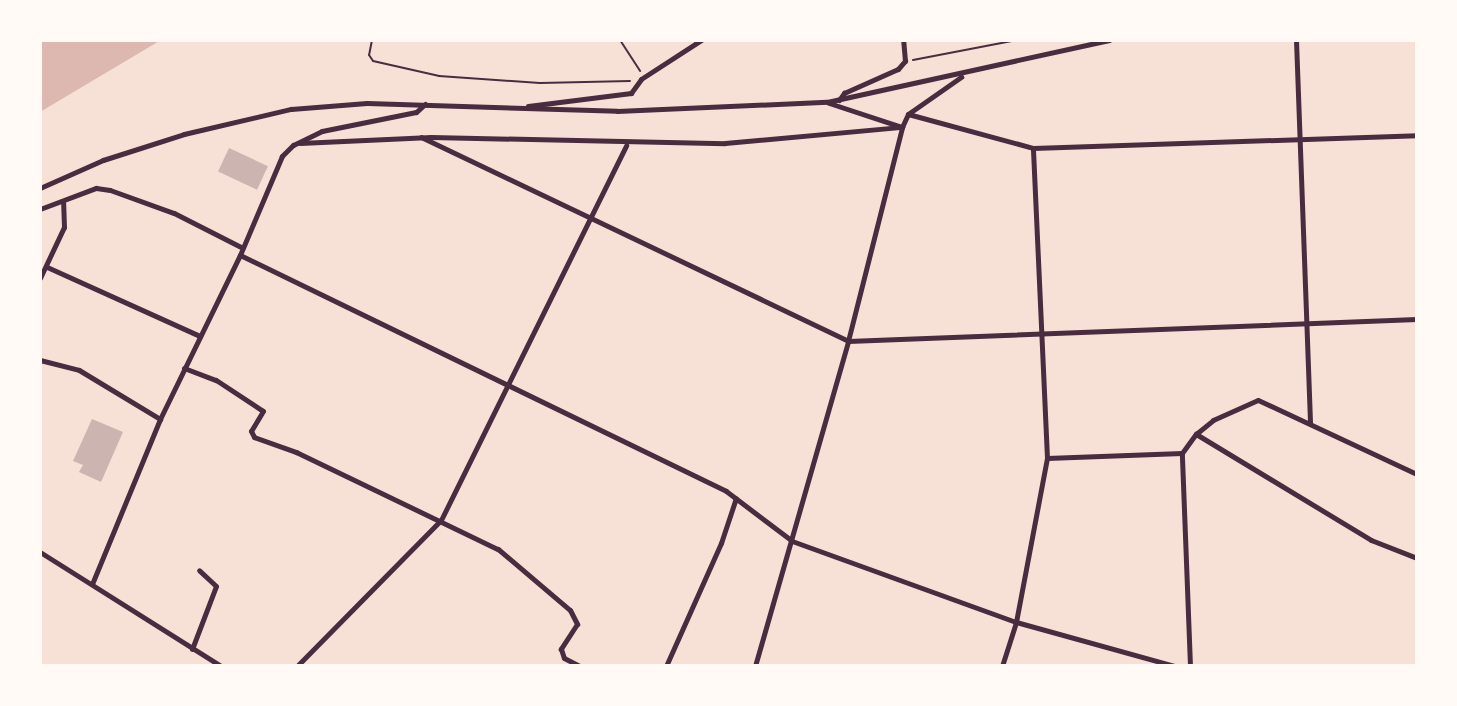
<!DOCTYPE html>
<html>
<head>
<meta charset="utf-8">
<style>
  body { margin:0 }
  #map { position:relative; width:1457px; height:706px; overflow:hidden; background:#f7e1d7; font-family:"Nunito Sans",sans-serif }
  div>[style] { position:absolute }
  [style*='--x'] { left:calc(var(--x)*1px); top:calc(var(--y)*1px); width:calc(var(--w)*1px); rotate:calc(var(--a)*1deg) }
  .water>* { inset:0; background:#dcb8b0 }
  .building>* { inset:0; background:#ccb4b1; transform-origin:0 0 }
  .path>* { height:2px; margin:-1px; padding:0 1px; transform-origin:1px; border-radius:1px; background:#4a2c40 }
  .minor>* { height:5px; margin:-2.5px; padding:0 2.5px; transform-origin:2.5px; border-radius:2.5px; background:#4a2c40 }
  span { translate:-50% -50%; white-space:nowrap; text-align:center; line-height:1.15; -webkit-text-stroke:7px #fffaf5; paint-order:stroke }
  .frame { position:absolute; inset:0; border:42px solid #fffaf5; pointer-events:none }
</style>
</head>
<body>
<div id="map">
  <div class="water">
    <i style="clip-path:polygon(40px 40px,161px 40px,40px 112px)"></i>
  </div>
  <div class="building">
    <i style="left:229px;top:148px;width:43px;height:26px;rotate:25deg"></i>
    <i style="clip-path:polygon(92px 419px,123px 432px,101px 482px,79px 472px,83px 465px,73px 461px)"></i>
  </div>
  <div class="path">
    <i style="--x:372;--y:40;--w:15;--a:101"></i>
    <i style="--x:369;--y:55;--w:7;--a:56"></i>
    <i style="--x:373;--y:61;--w:68;--a:12.8"></i>
    <i style="--x:439;--y:76;--w:101;--a:4"></i>
    <i style="--x:540;--y:83;--w:90;--a:-1.3"></i>
    <i style="--x:620;--y:40;--w:37;--a:57"></i>
    <i style="--x:913;--y:60;--w:106;--a:-10.9"></i>
  </div>
  <div class="minor">
    <i style="--x:1296;--y:40;--w:383;--a:87.9"></i>
    <i style="--x:839;--y:100;--w:9;--a:-54"></i>
    <i style="--x:844;--y:93;--w:59;--a:-24"></i>
    <i style="--x:898;--y:69;--w:11;--a:-49"></i>
    <i style="--x:905;--y:61;--w:21;--a:-95"></i>
    <i style="--x:829;--y:103;--w:77;--a:18.2"></i>
    <i style="--x:425;--y:104;--w:12;--a:138"></i>
    <i style="--x:416;--y:112;--w:96;--a:168.6"></i>
    <i style="--x:322;--y:131;--w:32;--a:154"></i>
    <i style="--x:293;--y:145;--w:16;--a:135"></i>
    <i style="--x:282;--y:156;--w:108;--a:113"></i>
    <i style="--x:240;--y:255;--w:540;--a:25.9"></i>
    <i style="--x:726;--y:491;--w:83;--a:37.1"></i>
    <i style="--x:792;--y:541;--w:238;--a:19.9"></i>
    <i style="--x:1016;--y:622;--w:165;--a:15.5"></i>
    <i style="--x:528;--y:106;--w:104;--a:-7.2"></i>
    <i style="--x:631;--y:93;--w:17;--a:-54"></i>
    <i style="--x:641;--y:79;--w:72;--a:-33"></i>
    <i style="--x:908;--y:114;--w:130;--a:15.2"></i>
    <i style="--x:1033;--y:148;--w:384;--a:-1.9"></i>
    <i style="--x:421;--y:137;--w:473;--a:25.5"></i>
    <i style="--x:848;--y:341;--w:569;--a:-2.21"></i>
    <i style="--x:300;--y:143;--w:131;--a:-2.6"></i>
    <i style="--x:431;--y:137;--w:294;--a:1.2"></i>
    <i style="--x:725;--y:143;--w:178;--a:-5.2"></i>
    <i style="--x:40;--y:188;--w:69;--a:-24"></i>
    <i style="--x:103;--y:160;--w:85;--a:-17.8"></i>
    <i style="--x:184;--y:134;--w:110;--a:-13.2"></i>
    <i style="--x:291;--y:109;--w:76;--a:-4.5"></i>
    <i style="--x:367;--y:103;--w:250;--a:1.8"></i>
    <i style="--x:617;--y:111;--w:210;--a:-2.5"></i>
    <i style="--x:827;--y:102;--w:289;--a:-12.4"></i>
    <i style="--x:40;--y:209;--w:60;--a:-20.6"></i>
    <i style="--x:96;--y:188;--w:14;--a:8"></i>
    <i style="--x:110;--y:190;--w:68;--a:19.8"></i>
    <i style="--x:174;--y:213;--w:75;--a:26.9"></i>
    <i style="--x:47;--y:267;--w:168;--a:24.3"></i>
    <i style="--x:40;--y:278;--w:56;--a:-64.8"></i>
    <i style="--x:64;--y:227;--w:24;--a:-92"></i>
    <i style="--x:40;--y:360;--w:40;--a:14.4"></i>
    <i style="--x:79;--y:370;--w:95;--a:31.2"></i>
    <i style="--x:184;--y:368;--w:34;--a:21"></i>
    <i style="--x:216;--y:380;--w:56;--a:33.4"></i>
    <i style="--x:263;--y:411;--w:23;--a:121"></i>
    <i style="--x:251;--y:431;--w:7;--a:63"></i>
    <i style="--x:254;--y:437;--w:45;--a:19.7"></i>
    <i style="--x:296;--y:452;--w:224;--a:25.7"></i>
    <i style="--x:498;--y:549;--w:94;--a:40.3"></i>
    <i style="--x:570;--y:610;--w:16;--a:63"></i>
    <i style="--x:577;--y:624;--w:30;--a:123"></i>
    <i style="--x:561;--y:649;--w:9;--a:72"></i>
    <i style="--x:564;--y:658;--w:18;--a:27"></i>
    <i style="--x:1196;--y:434;--w:205;--a:31.2"></i>
    <i style="--x:1371;--y:540;--w:49;--a:21.4"></i>
    <i style="--x:1047;--y:458;--w:135;--a:-2.1"></i>
    <i style="--x:40;--y:552;--w:214;--a:32.2"></i>
    <i style="--x:92;--y:584;--w:178;--a:-67.6"></i>
    <i style="--x:160;--y:419;--w:182;--a:-64"></i>
    <i style="--x:192;--y:649;--w:67;--a:-69.1"></i>
    <i style="--x:216;--y:586;--w:23;--a:-137"></i>
    <i style="--x:297;--y:666;--w:205;--a:-45.4"></i>
    <i style="--x:441;--y:520;--w:418;--a:-63.7"></i>
    <i style="--x:666;--y:666;--w:135;--a:-65.9"></i>
    <i style="--x:721;--y:543;--w:47;--a:-71.6"></i>
    <i style="--x:755;--y:666;--w:338;--a:-74"></i>
    <i style="--x:848;--y:341;--w:221;--a:-75.8"></i>
    <i style="--x:902;--y:127;--w:14;--a:-65"></i>
    <i style="--x:908;--y:114;--w:65;--a:-34.9"></i>
    <i style="--x:1002;--y:666;--w:46;--a:-72.3"></i>
    <i style="--x:1016;--y:622;--w:167;--a:-79.3"></i>
    <i style="--x:1047;--y:458;--w:310;--a:-92.6"></i>
    <i style="--x:1190;--y:666;--w:213;--a:-92.2"></i>
    <i style="--x:1182;--y:453;--w:24;--a:-54"></i>
    <i style="--x:1196;--y:434;--w:22;--a:-39"></i>
    <i style="--x:1213;--y:420;--w:49;--a:-24"></i>
    <i style="--x:1258;--y:400;--w:175;--a:25"></i>
  </div>
  <div class="frame"></div>
</div>
</body>
</html>
